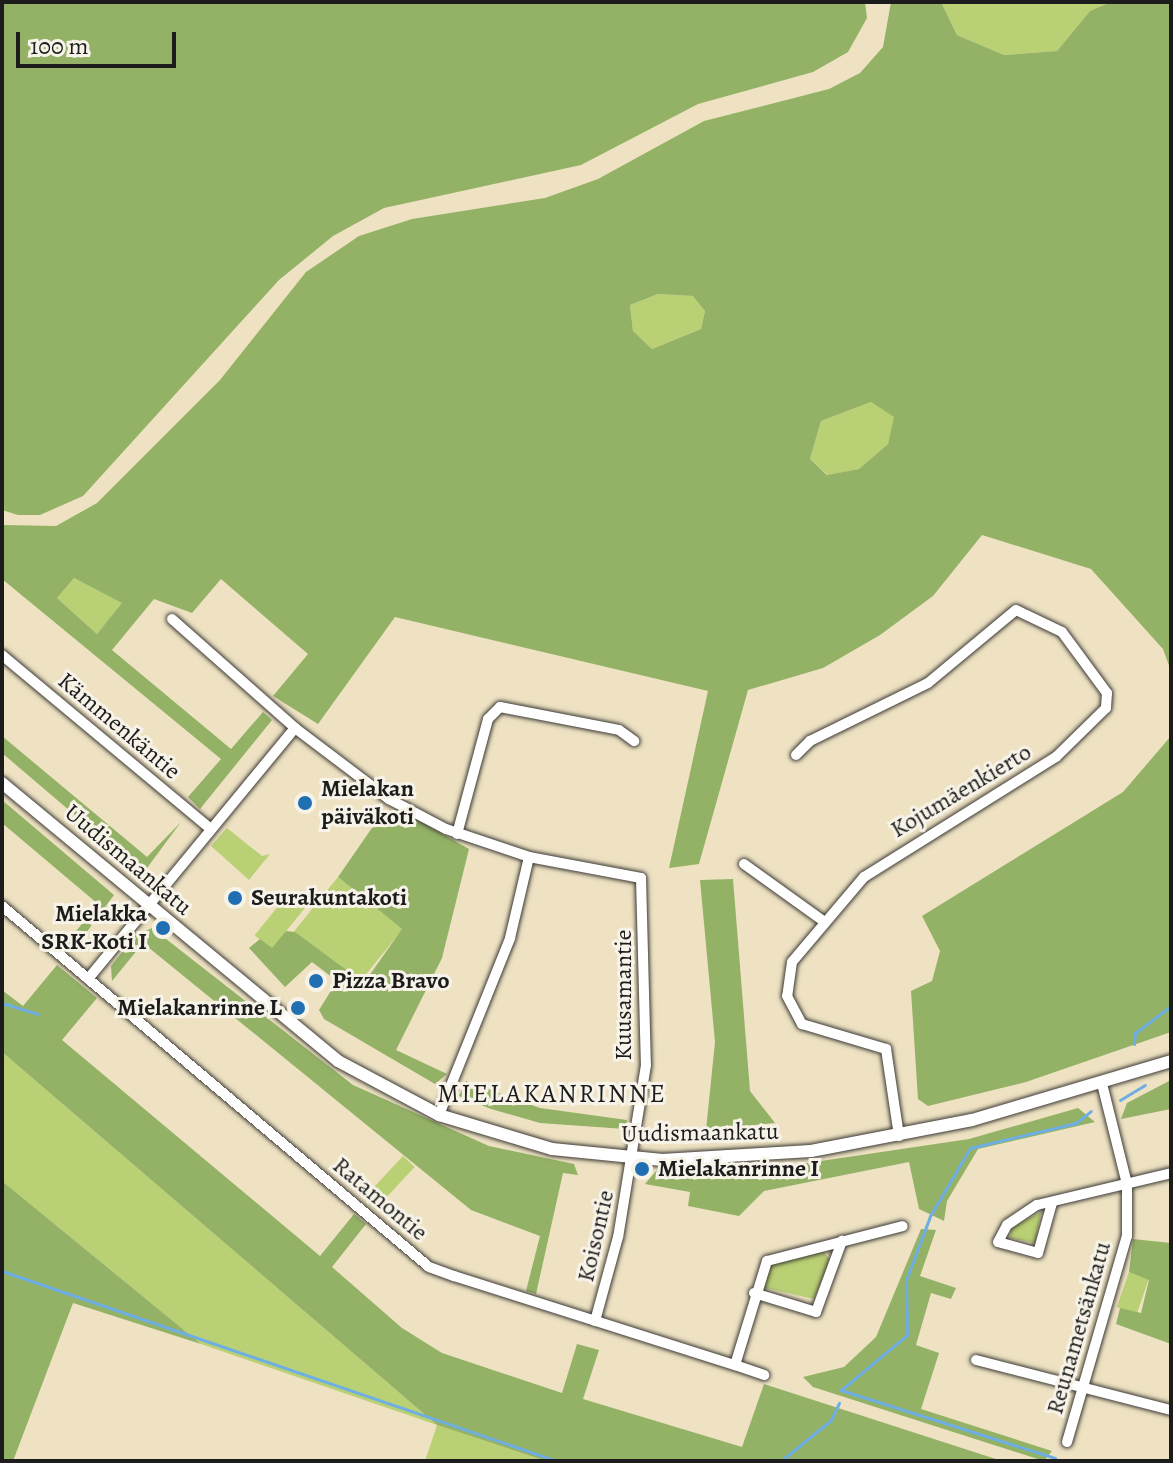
<!DOCTYPE html>
<html>
<head>
<meta charset="utf-8">
<style>
  body { margin:0 }
  #map { position:relative; width:1173px; height:1463px; overflow:hidden; background:#eee2c3; font-family:Alegreya,serif }
  div>[style] { position:absolute }
  [style*='--x'] { left:calc(var(--x)*1px); top:calc(var(--y)*1px); width:calc(var(--w)*1px); rotate:calc(var(--a)*1deg) }
  .green>* { inset:0; background:#bad074; transform-origin:0 0 }
  .forest>* { inset:0; background:#93b266 }
  .stream>* { height:3px; margin:-1.5px; padding:0 1.5px; transform-origin:1.5px; border-radius:1.5px; background:#6faee2 }
  .roads { filter:drop-shadow(0 0 2px #3c3a35) drop-shadow(0 0 2px #3c3a35) }
  .minor>* { height:10px; margin:-5px; padding:0 5px; transform-origin:5px; border-radius:5px; background:#fff }
  .tertiary>* { height:12px; margin:-6px; padding:0 6px; transform-origin:6px; border-radius:6px; background:#fff }
  .dots>* { width:22px; height:22px; translate:-50% -50%; box-sizing:border-box; border:4px solid #f7f3e8; border-radius:50% }
  span { translate:-50% -50%; white-space:nowrap; text-align:center; line-height:1.15; -webkit-text-stroke:6px #f7f3e8; paint-order:stroke }
  .street-label { font-size:24px; color:#1c1c1c }
  .poi-label { font-size:24px; color:#1c1c1c; font-weight:700 }
  .left { translate:0 -50%; text-align:left }
  .right { translate:-100% -50%; text-align:right }
  .neighbourhood-label { font-size:26px; color:#1c1c1c; letter-spacing:2px }
  .frame { position:absolute; inset:0; border:4px solid #1c1c1c; pointer-events:none }
  .scale { position:absolute; left:16px; top:32px; width:160px; height:36px; box-sizing:border-box; border:4px solid #1c1c1c; border-top:0; padding-left:10px; font-size:24px; line-height:28px; white-space:nowrap; color:#1c1c1c; -webkit-text-stroke:6px #f7f3e8; paint-order:stroke }
</style>
</head>
<body>
<div id="map">
  <div class="green">
    <i style="clip-path:polygon(941px 2px,1111px 2px,1090px 11px,1057px 51px,1004px 55px,957px 35px)"></i>
    <i style="clip-path:polygon(658px 294px,694px 296px,705px 311px,701px 329px,652px 349px,633px 331px,630px 305px)"></i>
    <i style="clip-path:polygon(871px 402px,895px 417px,888px 444px,859px 469px,828px 475px,810px 459px,821px 421px)"></i>
    <i style="clip-path:polygon(74px 578px,123px 603px,97px 634px,57px 598px)"></i>
    <i style="clip-path:polygon(232px 822px,227px 828px,262px 856px,270px 854px,249px 880px,211px 846px)"></i>
    <i style="left:338px;top:877px;width:83px;height:70px;rotate:39deg"></i>
    <i style="left:288px;top:894px;width:22px;height:53px;rotate:39deg"></i>
    <i style="clip-path:polygon(2px 1052px,437px 1425px,546px 1461px,425px 1461px,437px 1425px,201px 1344px,2px 1181px)"></i>
    <i style="left:403px;top:1156px;width:16px;height:58px;rotate:43deg"></i>
    <i style="clip-path:polygon(1041px 1212px,1035px 1243px,1010px 1238px,1011px 1228px)"></i>
    <i style="clip-path:polygon(823px 1251px,830px 1260px,814px 1299px,761px 1287px,768px 1265px)"></i>
    <i style="left:1129px;top:1272px;width:21px;height:37px;rotate:19deg"></i>
  </div>
  <div class="forest">
    <i style="clip-path:polygon(2px 2px,865px 2px,867px 18px,848px 52px,813px 72px,698px 104px,581px 165px,384px 208px,333px 236px,279px 280px,83px 496px,40px 515px,18px 515px,2px 510px)"></i>
    <i style="clip-path:polygon(evenodd,891px 2px,941px 2px,957px 35px,1004px 55px,1057px 51px,1090px 11px,1111px 2px,1171px 2px,1171px 671px,1163px 649px,1091px 569px,982px 535px,933px 596px,880px 635px,823px 668px,748px 690px,699px 864px,669px 868px,708px 691px,395px 617px,318px 724px,273px 696px,308px 654px,221px 579px,192px 613px,154px 599px,112px 650px,231px 749px,263px 712px,272px 720px,200px 809px,188px 797px,221px 759px,2px 579px,2px 525px,56px 526px,97px 503px,220px 380px,306px 272px,359px 236px,412px 219px,545px 198px,598px 179px,704px 121px,829px 89px,860px 73px,883px 47px,891px 2px,658px 294px,693px 296px,705px 311px,701px 329px,652px 349px,633px 331px,630px 305px,658px 294px,891px 2px,871px 402px,894px 417px,888px 444px,859px 469px,827px 475px,810px 459px,821px 421px,871px 402px,891px 2px,74px 578px,122px 603px,97px 634px,57px 598px,74px 578px)"></i>
    <i style="clip-path:polygon(2px 736px,147px 857px,181px 822px,147px 868px,137px 868px,2px 753px)"></i>
    <i style="clip-path:polygon(1171px 736px,1171px 1032px,1026px 1082px,928px 1106px,918px 1099px,911px 991px,932px 981px,940px 951px,922px 916px,1123px 792px)"></i>
    <i style="clip-path:polygon(2px 800px,114px 895px,72px 952px,64px 946px,98px 904px,2px 823px)"></i>
    <i style="clip-path:polygon(398px 809px,469px 849px,442px 958px,396px 1050px,447px 1074px,435px 1084px,324px 1019px,319px 1010px,337px 981px,312px 962px,285px 987px,249px 948px,260px 939px,272px 948px,286px 931px,295px 932px,364px 983px,402px 929px,338px 877px,383px 812px)"></i>
    <i style="clip-path:polygon(733px 879px,750px 1091px,775px 1123px,706px 1130px,715px 1042px,700px 880px)"></i>
    <i style="clip-path:polygon(152px 928px,353px 1085px,489px 1146px,574px 1164px,578px 1175px,563px 1173px,536px 1294px,526px 1291px,540px 1236px,471px 1210px,143px 943px,112px 981px,111px 966px,135px 936px)"></i>
    <i style="clip-path:polygon(57px 965px,97px 998px,62px 1040px,320px 1256px,354px 1214px,366px 1224px,332px 1267px,402px 1328px,442px 1353px,562px 1393px,577px 1344px,599px 1350px,583px 1399px,742px 1447px,764px 1384px,1002px 1461px,546px 1461px,437px 1425px,2px 1052px,2px 990px,23px 1006px)"></i>
    <i style="clip-path:polygon(1171px 1080px,1171px 1109px,1121px 1119px,1127px 1103px)"></i>
    <i style="clip-path:polygon(466px 1081px,540px 1108px,627px 1120px,625px 1129px,540px 1123px,491px 1109px,459px 1096px)"></i>
    <i style="clip-path:polygon(1078px 1108px,1095px 1122px,978px 1149px,947px 1201px,944px 1221px,919px 1209px,909px 1162px,764px 1191px,739px 1216px,688px 1206px,690px 1192px,645px 1184px,656px 1171px,746px 1172px,969px 1139px)"></i>
    <i style="clip-path:polygon(2px 1181px,201px 1344px,73px 1303px,13px 1461px,2px 1461px)"></i>
    <i style="clip-path:polygon(921px 1229px,936px 1230px,920px 1276px,956px 1288px,951px 1299px,931px 1293px,916px 1345px,939px 1353px,921px 1409px,1052px 1451px,1044px 1461px,813px 1387px,803px 1377px,844px 1367px,876px 1337px)"></i>
    <i style="clip-path:polygon(1133px 1239px,1171px 1243px,1171px 1344px,1116px 1324px,1120px 1308px,1141px 1313px,1149px 1280px,1129px 1272px)"></i>
  </div>
  <div class="stream">
    <i style="--x:2;--y:1003;--w:38;--a:17"></i>
    <i style="--x:1134;--y:1044;--w:11;--a:-85"></i>
    <i style="--x:1135;--y:1033;--w:45;--a:-36.9"></i>
    <i style="--x:1120;--y:1100;--w:29;--a:-31"></i>
    <i style="--x:2;--y:1271;--w:587;--a:18.9"></i>
    <i style="--x:1055;--y:1458;--w:225;--a:-162.4"></i>
    <i style="--x:841;--y:1390;--w:86;--a:-39.8"></i>
    <i style="--x:907;--y:1335;--w:55;--a:-91"></i>
    <i style="--x:906;--y:1280;--w:68;--a:-69.4"></i>
    <i style="--x:930;--y:1216;--w:79;--a:-59.5"></i>
    <i style="--x:970;--y:1148;--w:109;--a:-13.3"></i>
    <i style="--x:1076;--y:1123;--w:19;--a:-39"></i>
    <i style="--x:781;--y:1461;--w:65;--a:-39.4"></i>
    <i style="--x:831;--y:1420;--w:19;--a:-65"></i>
  </div>
  <div class="roads">
    <div class="minor">
      <i style="--x:172;--y:619;--w:164;--a:41.5"></i>
      <i style="--x:295;--y:728;--w:118;--a:37.1"></i>
      <i style="--x:389;--y:799;--w:64;--a:27.8"></i>
      <i style="--x:446;--y:829;--w:88;--a:18.6"></i>
      <i style="--x:529;--y:857;--w:114;--a:10.6"></i>
      <i style="--x:641;--y:878;--w:187;--a:88.5"></i>
      <i style="--x:646;--y:1065;--w:174;--a:99.2"></i>
      <i style="--x:618;--y:1237;--w:87;--a:105.3"></i>
      <i style="--x:2;--y:655;--w:272;--a:39.8"></i>
      <i style="--x:796;--y:755;--w:20;--a:-45"></i>
      <i style="--x:810;--y:741;--w:131;--a:-26.2"></i>
      <i style="--x:928;--y:683;--w:114;--a:-39.7"></i>
      <i style="--x:1016;--y:610;--w:51;--a:25.6"></i>
      <i style="--x:1062;--y:632;--w:76;--a:53.6"></i>
      <i style="--x:1107;--y:693;--w:15;--a:94"></i>
      <i style="--x:1106;--y:708;--w:70;--a:135.6"></i>
      <i style="--x:1056;--y:757;--w:226;--a:148"></i>
      <i style="--x:864;--y:877;--w:111;--a:130.3"></i>
      <i style="--x:792;--y:962;--w:34;--a:98"></i>
      <i style="--x:787;--y:996;--w:32;--a:62"></i>
      <i style="--x:802;--y:1024;--w:88;--a:16.6"></i>
      <i style="--x:886;--y:1049;--w:88;--a:81.5"></i>
      <i style="--x:457;--y:834;--w:119;--a:-74.9"></i>
      <i style="--x:488;--y:719;--w:17;--a:-45"></i>
      <i style="--x:500;--y:707;--w:121;--a:10.9"></i>
      <i style="--x:619;--y:730;--w:19;--a:36"></i>
      <i style="--x:744;--y:864;--w:96;--a:35.7"></i>
      <i style="--x:2;--y:906;--w:559;--a:40.21"></i>
      <i style="--x:429;--y:1267;--w:27;--a:20"></i>
      <i style="--x:454;--y:1276;--w:295;--a:17.6"></i>
      <i style="--x:735;--y:1365;--w:109;--a:-72.9"></i>
      <i style="--x:767;--y:1261;--w:140;--a:-14.4"></i>
      <i style="--x:88;--y:979;--w:325;--a:-50.5"></i>
      <i style="--x:439;--y:1115;--w:191;--a:-68.1"></i>
      <i style="--x:510;--y:938;--w:83;--a:-76.8"></i>
      <i style="--x:1052;--y:1203;--w:52;--a:105.6"></i>
      <i style="--x:1038;--y:1253;--w:41;--a:-164.6"></i>
      <i style="--x:998;--y:1242;--w:19;--a:-62"></i>
      <i style="--x:1007;--y:1225;--w:36;--a:-34"></i>
      <i style="--x:1037;--y:1205;--w:138;--a:-13.4"></i>
      <i style="--x:754;--y:1293;--w:65;--a:17"></i>
      <i style="--x:816;--y:1312;--w:76;--a:-69.9"></i>
      <i style="--x:976;--y:1360;--w:201;--a:14.4"></i>
      <i style="--x:735;--y:1365;--w:31;--a:19"></i>
      <i style="--x:1067;--y:1442;--w:215;--a:-73.8"></i>
      <i style="--x:1127;--y:1236;--w:52;--a:-90"></i>
      <i style="--x:1127;--y:1184;--w:103;--a:-104"></i>
    </div>
    <div class="tertiary">
      <i style="--x:2;--y:783;--w:436;--a:39.6"></i>
      <i style="--x:338;--y:1061;--w:115;--a:28.1"></i>
      <i style="--x:439;--y:1115;--w:118;--a:16.7"></i>
      <i style="--x:552;--y:1149;--w:111;--a:5.7"></i>
      <i style="--x:662;--y:1160;--w:149;--a:-3.5"></i>
      <i style="--x:811;--y:1151;--w:164;--a:-10.9"></i>
      <i style="--x:972;--y:1120;--w:208;--a:-16.5"></i>
    </div>
  </div>
  <div class="dots">
    <i style="left:305px;top:803px;background:#1f6fb2"></i>
    <i style="left:235px;top:898px;background:#1f6fb2"></i>
    <i style="left:163px;top:928px;background:#1f6fb2"></i>
    <i style="left:316px;top:981px;background:#1f6fb2"></i>
    <i style="left:298px;top:1008px;background:#1f6fb2"></i>
    <i style="left:642px;top:1169px;background:#1f6fb2"></i>
  </div>
  <div class="street-label">
    <span style="left:119px;top:726px;rotate:40deg">Kämmenkäntie</span>
    <span style="left:961px;top:791px;rotate:-31deg">Kojumäenkierto</span>
    <span style="left:128px;top:860px;rotate:40deg">Uudismaankatu</span>
    <span style="left:624px;top:995px;rotate:-90deg">Kuusamantie</span>
    <span style="left:700px;top:1133px;rotate:-1deg">Uudismaankatu</span>
    <span style="left:380px;top:1199px;rotate:40deg">Ratamontie</span>
    <span style="left:596px;top:1236px;rotate:-77deg">Koisontie</span>
    <span style="left:1079px;top:1328px;rotate:-74deg">Reunametsänkatu</span>
  </div>
  <div class="poi-label">
    <span class="left" style="left:321px;top:803px">Mielakan<br>päiväkoti</span>
    <span class="left" style="left:251px;top:898px">Seurakuntakoti</span>
    <span class="right" style="left:147px;top:928px">Mielakka<br>SRK-Koti I</span>
    <span class="left" style="left:332px;top:981px">Pizza Bravo</span>
    <span class="right" style="left:282px;top:1008px">Mielakanrinne L</span>
    <span class="left" style="left:658px;top:1169px">Mielakanrinne I</span>
  </div>
  <div class="neighbourhood-label">
    <span style="left:552px;top:1094px">MIELAKANRINNE</span>
  </div>
  <div class="frame"></div>
  <div class="scale">100 m</div>
</div>
</body>
</html>
